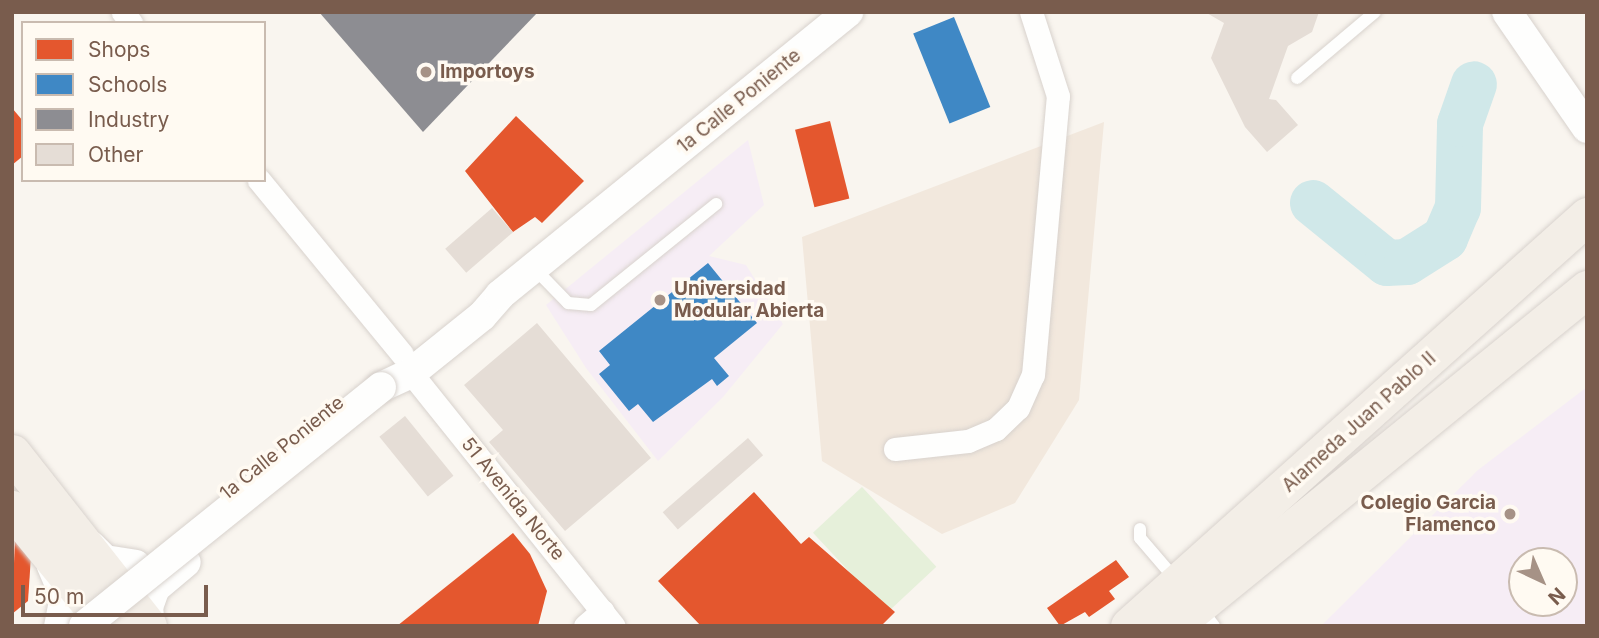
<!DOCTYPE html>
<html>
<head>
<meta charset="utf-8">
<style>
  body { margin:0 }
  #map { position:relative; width:1599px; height:638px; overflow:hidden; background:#f9f5ef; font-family:Inter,sans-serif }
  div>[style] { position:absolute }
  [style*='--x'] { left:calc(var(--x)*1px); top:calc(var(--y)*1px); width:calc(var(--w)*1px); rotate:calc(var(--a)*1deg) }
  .residential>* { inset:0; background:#f2e8dd }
  .education>* { inset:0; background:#f6edf5 }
  .green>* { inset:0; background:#e6f0da; transform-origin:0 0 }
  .shops>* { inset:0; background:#e4572e; transform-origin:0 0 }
  .schools>* { inset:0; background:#3f88c5; transform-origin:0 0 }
  .industry>* { inset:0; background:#8d8d92 }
  .river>* { height:46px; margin:-23px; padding:0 23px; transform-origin:23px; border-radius:23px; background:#d0e8e9 }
  .building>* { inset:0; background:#e5ddd6; transform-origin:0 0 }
  .roads { filter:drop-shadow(0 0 2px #d8d2cd) drop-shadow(0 0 2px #d8d2cd) }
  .service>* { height:12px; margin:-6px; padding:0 6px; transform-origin:6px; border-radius:6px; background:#fefefd }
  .minor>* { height:23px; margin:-11.5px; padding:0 11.5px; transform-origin:11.5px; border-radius:11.5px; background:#fefefd }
  .tertiary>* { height:30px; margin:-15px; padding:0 15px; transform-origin:15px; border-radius:15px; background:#fefefd }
  .primary>* { height:37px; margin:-18.5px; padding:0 18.5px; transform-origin:18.5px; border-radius:18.5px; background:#f3eee7 }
  .bridges { filter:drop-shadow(0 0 2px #d8d2cd) drop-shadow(0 0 2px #d8d2cd) }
  .tertiary-bridge>* { height:30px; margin:-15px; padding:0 15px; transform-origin:15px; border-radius:15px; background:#fefefd }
  .dots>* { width:19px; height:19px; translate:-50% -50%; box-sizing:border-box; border:4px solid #fffaf2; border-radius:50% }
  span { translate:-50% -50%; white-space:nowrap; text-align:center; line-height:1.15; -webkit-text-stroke:7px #fffaf2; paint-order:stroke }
  .poi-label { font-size:19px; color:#795c4d; font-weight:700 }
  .left { translate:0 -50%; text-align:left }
  .right { translate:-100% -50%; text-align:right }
  .street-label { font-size:19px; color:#795c4d }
  .frame { position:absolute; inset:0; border:14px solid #795c4d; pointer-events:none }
  .legend { position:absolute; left:21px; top:21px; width:245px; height:161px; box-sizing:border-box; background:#fffaf2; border:2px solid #c9bbb0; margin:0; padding:9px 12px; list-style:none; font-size:21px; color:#795c4d }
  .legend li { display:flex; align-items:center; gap:14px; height:35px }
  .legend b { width:35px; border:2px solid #c9bbb0 }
  .north { position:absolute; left:1508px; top:547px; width:70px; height:70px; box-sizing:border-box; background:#fffaf2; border:2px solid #c9bbb0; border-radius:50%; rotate:136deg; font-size:19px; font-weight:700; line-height:28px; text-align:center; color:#795c4d }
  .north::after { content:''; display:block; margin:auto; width:24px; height:32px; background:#a69286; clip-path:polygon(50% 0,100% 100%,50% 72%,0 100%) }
  .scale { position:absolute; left:21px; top:585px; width:187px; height:32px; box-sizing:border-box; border:4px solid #795c4d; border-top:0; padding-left:9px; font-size:21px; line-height:24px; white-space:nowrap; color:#795c4d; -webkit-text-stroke:5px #fffaf2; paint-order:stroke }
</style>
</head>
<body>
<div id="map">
  <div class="residential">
    <i style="clip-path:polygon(1104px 122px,1079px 400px,1015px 503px,942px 534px,822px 461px,802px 237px)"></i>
  </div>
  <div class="education">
    <i style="clip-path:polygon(748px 140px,764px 205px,709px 256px,746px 265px,783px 324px,723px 397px,658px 461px,586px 368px,546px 305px)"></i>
    <i style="clip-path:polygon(evenodd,1587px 387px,1587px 626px,1321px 626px,1478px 470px,1587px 387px,1522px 561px,1564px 561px,1564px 603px,1522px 603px,1522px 561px)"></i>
  </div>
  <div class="green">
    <i style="left:862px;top:487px;width:109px;height:67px;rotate:47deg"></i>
  </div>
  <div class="shops">
    <i style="clip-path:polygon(12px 108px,23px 121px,23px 156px,12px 165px)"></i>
    <i style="clip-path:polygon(516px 116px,584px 181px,542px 223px,535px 217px,513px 232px,465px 171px)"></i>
    <i style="left:830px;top:121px;width:80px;height:36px;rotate:76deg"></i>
    <i style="clip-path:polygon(754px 492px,801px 544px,809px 537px,895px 612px,881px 626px,701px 626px,658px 581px)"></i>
    <i style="clip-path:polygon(513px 533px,530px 554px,547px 591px,538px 626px,397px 626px)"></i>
    <i style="clip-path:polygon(15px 538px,31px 556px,28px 601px,12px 614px)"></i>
    <i style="clip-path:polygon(1116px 560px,1129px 577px,1109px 591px,1115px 599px,1089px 617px,1085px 612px,1060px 626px,1047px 608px)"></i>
  </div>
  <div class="schools">
    <i style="left:954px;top:17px;width:97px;height:44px;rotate:68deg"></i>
    <i style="clip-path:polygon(708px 263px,757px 323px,714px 358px,729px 376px,717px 386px,712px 379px,653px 422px,638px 404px,629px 411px,599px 374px,610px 365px,599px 351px)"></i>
  </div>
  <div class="industry">
    <i style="clip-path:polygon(319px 12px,538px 12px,423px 132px)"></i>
  </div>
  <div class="river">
    <i style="--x:1313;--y:203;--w:95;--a:39"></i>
    <i style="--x:1387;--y:263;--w:20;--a:-3"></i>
    <i style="--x:1407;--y:262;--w:45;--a:-32.3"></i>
    <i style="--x:1445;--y:238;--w:33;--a:-67"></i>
    <i style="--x:1458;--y:208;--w:84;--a:-88.6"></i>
    <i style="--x:1460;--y:124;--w:42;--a:-70.7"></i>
  </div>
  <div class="building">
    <i style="clip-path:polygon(1205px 12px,1319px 12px,1312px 32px,1288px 46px,1269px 99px,1276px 100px,1298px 125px,1267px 152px,1245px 127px,1211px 58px,1224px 23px)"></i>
    <i style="left:492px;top:208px;width:32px;height:62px;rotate:49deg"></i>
    <i style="clip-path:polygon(537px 323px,651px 458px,565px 531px,489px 442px,503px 430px,464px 385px)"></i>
    <i style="left:405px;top:416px;width:77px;height:33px;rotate:51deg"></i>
    <i style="left:748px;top:438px;width:23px;height:113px;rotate:49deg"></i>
  </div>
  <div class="roads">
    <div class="service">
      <i style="--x:1297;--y:78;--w:102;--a:-40.2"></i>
      <i style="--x:534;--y:268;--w:49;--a:45.8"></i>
      <i style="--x:568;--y:303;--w:23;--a:5"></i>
      <i style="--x:591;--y:305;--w:161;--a:-38.9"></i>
      <i style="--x:1140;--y:529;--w:9;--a:90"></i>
      <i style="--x:1140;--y:538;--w:55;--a:49.4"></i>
      <i style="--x:1200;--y:608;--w:23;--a:52"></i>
    </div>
    <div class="minor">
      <i style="--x:123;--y:12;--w:14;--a:54"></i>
      <i style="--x:259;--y:180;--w:225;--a:50.6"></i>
      <i style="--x:411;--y:373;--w:324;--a:51.3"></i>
      <i style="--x:895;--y:449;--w:73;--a:-6.3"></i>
      <i style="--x:968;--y:441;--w:30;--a:-23"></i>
      <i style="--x:996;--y:429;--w:30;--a:-44"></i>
      <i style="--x:1018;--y:408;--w:36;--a:-66"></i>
      <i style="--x:1033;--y:375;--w:280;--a:-84.9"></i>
      <i style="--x:1058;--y:96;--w:88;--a:-107.8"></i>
      <i style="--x:585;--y:626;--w:23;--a:-41"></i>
    </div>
    <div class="tertiary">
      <i style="--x:1507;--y:12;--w:141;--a:55.4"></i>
      <i style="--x:381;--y:387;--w:33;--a:-25"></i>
      <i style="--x:411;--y:373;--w:91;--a:-38.8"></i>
      <i style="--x:482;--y:316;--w:28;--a:-49"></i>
      <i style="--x:500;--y:295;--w:449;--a:-39.1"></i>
      <i style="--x:91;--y:546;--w:20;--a:45"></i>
      <i style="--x:105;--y:560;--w:31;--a:9"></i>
      <i style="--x:52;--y:566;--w:33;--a:67"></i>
      <i style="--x:65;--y:596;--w:31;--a:101"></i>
      <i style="--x:150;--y:626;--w:19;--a:-96"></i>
      <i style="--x:148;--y:607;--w:20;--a:-70"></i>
      <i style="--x:155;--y:588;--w:40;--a:-40"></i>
    </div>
    <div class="primary">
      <i style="--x:12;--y:453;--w:220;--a:51.8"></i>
      <i style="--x:12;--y:509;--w:151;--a:50.6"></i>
      <i style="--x:1129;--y:626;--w:615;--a:-41.83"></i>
      <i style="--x:1173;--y:626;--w:534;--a:-39.15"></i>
    </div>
  </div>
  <div class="bridges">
    <div class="tertiary-bridge">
      <i style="--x:84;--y:626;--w:381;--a:-38.8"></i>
    </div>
  </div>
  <div class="dots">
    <i style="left:426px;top:72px;background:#a69286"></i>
    <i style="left:660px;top:300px;background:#a69286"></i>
    <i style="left:1510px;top:514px;background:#a69286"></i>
  </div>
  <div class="poi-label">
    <span class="left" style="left:440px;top:72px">Importoys</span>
    <span class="left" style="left:674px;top:300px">Universidad<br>Modular Abierta</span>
    <span class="right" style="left:1496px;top:514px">Colegio Garcia<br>Flamenco</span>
  </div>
  <div class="street-label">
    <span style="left:739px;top:101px;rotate:-39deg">1a Calle Poniente</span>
    <span style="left:1359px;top:422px;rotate:-42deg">Alameda Juan Pablo II</span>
    <span style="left:282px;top:448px;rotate:-39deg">1a Calle Poniente</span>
    <span style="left:513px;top:499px;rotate:51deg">51 Avenida Norte</span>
  </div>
  <div class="frame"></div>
  <ul class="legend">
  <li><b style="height:19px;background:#e4572e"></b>Shops</li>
  <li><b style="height:19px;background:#3f88c5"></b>Schools</li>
  <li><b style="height:19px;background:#8d8d92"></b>Industry</li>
  <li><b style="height:19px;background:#e5ddd6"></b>Other</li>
  </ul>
  <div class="north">N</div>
  <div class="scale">50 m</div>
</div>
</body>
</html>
